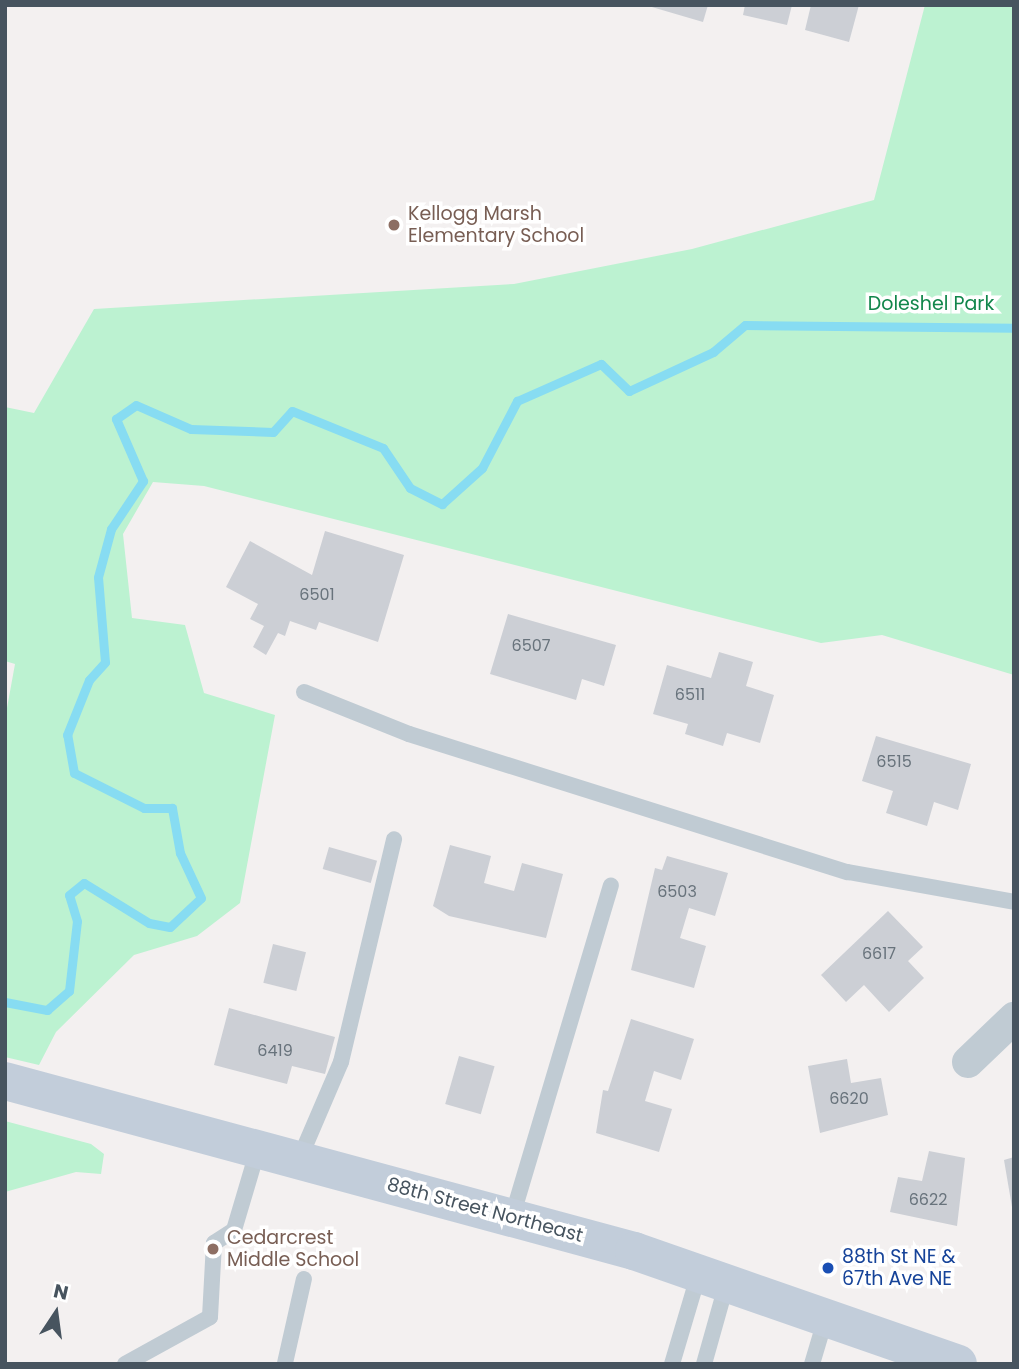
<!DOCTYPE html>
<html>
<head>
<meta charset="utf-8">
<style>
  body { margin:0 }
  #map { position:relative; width:1019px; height:1369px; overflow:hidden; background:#f3f0f0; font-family:Poppins,sans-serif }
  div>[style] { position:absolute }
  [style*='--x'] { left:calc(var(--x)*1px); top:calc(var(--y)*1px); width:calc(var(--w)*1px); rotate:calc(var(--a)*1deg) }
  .green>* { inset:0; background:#bcf2d1 }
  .stream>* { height:9px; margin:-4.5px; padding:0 4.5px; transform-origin:4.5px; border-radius:4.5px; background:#87dcf2 }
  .building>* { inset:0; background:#cccfd5; transform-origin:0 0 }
  .service>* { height:16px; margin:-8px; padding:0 8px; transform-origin:8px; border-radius:8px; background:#c0cbd3 }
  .minor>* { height:32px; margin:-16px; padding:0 16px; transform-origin:16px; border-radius:16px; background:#c0cbd3 }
  .secondary>* { height:38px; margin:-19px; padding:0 19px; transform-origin:19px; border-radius:19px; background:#c2cdda }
  .dots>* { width:19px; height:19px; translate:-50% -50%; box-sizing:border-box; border:4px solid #fff; border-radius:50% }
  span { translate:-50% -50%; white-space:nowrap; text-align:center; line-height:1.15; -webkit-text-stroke:7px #fff; paint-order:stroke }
  .number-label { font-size:16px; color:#68737c }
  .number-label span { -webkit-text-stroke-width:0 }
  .education-label { font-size:19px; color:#785e54 }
  .left { translate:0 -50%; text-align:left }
  .park-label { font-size:19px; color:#11864b }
  .street-label { font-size:19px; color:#47545f }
  .transit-label { font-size:19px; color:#164399 }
  .frame { position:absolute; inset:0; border:7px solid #47545f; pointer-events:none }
  .north { position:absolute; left:21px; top:1278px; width:70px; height:70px; -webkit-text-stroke:5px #fff; paint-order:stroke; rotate:13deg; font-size:19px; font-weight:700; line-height:28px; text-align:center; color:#47545f }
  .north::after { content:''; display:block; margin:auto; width:24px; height:32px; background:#47545f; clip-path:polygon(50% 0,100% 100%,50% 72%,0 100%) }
</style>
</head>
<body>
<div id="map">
  <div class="green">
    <i style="clip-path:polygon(925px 5px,1014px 5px,1014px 675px,882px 635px,821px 643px,204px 486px,153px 482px,123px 534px,132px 618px,185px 625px,204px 693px,275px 715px,240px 903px,197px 936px,134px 955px,56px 1032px,39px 1065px,5px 1057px,5px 719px,15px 664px,5px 661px,5px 407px,34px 413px,94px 309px,514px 284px,692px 249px,874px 200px)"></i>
    <i style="clip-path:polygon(5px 1121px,91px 1144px,104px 1154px,101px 1174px,76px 1172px,5px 1192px)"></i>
  </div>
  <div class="stream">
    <i style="--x:5;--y:1002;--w:43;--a:10.8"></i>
    <i style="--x:47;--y:1010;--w:29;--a:-41"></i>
    <i style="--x:69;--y:991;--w:70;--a:-83.5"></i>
    <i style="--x:77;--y:921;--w:27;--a:-107"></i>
    <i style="--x:69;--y:895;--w:19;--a:-39"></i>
    <i style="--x:84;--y:883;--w:76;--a:31.6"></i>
    <i style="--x:149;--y:923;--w:21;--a:11"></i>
    <i style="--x:170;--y:927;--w:42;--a:-43.1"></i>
    <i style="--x:201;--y:898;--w:50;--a:-115"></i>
    <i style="--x:180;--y:853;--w:46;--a:-100.1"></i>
    <i style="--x:172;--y:808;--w:28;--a:180"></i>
    <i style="--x:144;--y:808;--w:78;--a:-153.4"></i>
    <i style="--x:74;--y:773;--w:39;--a:-100"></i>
    <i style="--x:67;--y:735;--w:59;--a:-68.2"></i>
    <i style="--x:89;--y:680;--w:24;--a:-48"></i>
    <i style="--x:105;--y:662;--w:85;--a:-94.7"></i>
    <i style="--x:98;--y:577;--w:50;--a:-74.8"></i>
    <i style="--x:111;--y:529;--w:58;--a:-56.3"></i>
    <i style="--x:143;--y:481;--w:68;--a:-113.5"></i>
    <i style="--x:116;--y:419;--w:24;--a:-35"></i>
    <i style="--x:136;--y:405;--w:60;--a:23.6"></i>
    <i style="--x:191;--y:429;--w:82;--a:2.1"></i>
    <i style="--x:273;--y:432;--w:28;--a:-48"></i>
    <i style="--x:292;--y:411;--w:98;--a:22.1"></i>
    <i style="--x:383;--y:448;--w:48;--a:56"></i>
    <i style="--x:410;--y:488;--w:36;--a:27"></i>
    <i style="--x:442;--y:504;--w:54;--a:-42"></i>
    <i style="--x:482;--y:468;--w:76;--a:-62.4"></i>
    <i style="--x:517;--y:401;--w:92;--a:-23.8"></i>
    <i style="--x:601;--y:364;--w:39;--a:44"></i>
    <i style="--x:629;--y:391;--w:93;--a:-24.9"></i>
    <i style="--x:713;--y:352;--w:42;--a:-40.2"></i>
    <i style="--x:745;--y:325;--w:269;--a:0.6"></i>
  </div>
  <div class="building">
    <i style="clip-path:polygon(645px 5px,708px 5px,703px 22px)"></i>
    <i style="clip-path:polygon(745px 5px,792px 5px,787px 25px,743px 15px)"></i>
    <i style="clip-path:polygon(811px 5px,859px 5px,849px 42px,805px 30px)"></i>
    <i style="clip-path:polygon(325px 531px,404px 555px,378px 642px,319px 622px,316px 630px,290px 621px,285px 636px,278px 633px,266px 655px,253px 647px,264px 626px,250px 619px,258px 604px,226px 587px,250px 541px,312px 575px)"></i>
    <i style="clip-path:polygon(508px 614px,616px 645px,604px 686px,582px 679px,576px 700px,490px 674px)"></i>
    <i style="clip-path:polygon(719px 652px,753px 662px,746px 686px,774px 695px,760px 743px,727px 733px,723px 746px,685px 734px,688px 724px,653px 714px,667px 665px,711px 678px)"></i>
    <i style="clip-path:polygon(876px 736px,971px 764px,958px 810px,934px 802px,927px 826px,886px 813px,893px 791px,862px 781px)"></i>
    <i style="clip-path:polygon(450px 845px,491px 856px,484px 883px,514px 891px,522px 863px,563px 874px,546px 938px,449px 916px,433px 906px)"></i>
    <i style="left:329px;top:847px;width:50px;height:23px;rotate:16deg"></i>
    <i style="clip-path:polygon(667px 856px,728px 873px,715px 916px,689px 908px,680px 938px,706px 946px,694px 988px,631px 970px,655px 868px,662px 870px)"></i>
    <i style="clip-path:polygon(888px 911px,923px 947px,908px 961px,924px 978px,889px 1012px,864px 985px,846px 1002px,821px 975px)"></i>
    <i style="left:273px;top:944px;width:34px;height:40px;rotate:14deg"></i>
    <i style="clip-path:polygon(229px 1008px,335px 1037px,325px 1074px,292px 1066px,287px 1084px,214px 1065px)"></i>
    <i style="clip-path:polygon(631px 1019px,694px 1039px,681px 1080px,654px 1071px,645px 1101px,672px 1109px,659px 1152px,596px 1133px,603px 1090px,608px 1091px)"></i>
    <i style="left:459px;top:1056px;width:37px;height:50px;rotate:16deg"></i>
    <i style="clip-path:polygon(847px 1059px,851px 1083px,881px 1078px,888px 1115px,820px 1133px,808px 1066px)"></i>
    <i style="clip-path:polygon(929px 1151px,965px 1158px,957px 1226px,890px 1212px,898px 1177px,922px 1181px)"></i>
    <i style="clip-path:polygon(1014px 1157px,1014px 1213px,1013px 1213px,1004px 1160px)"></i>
  </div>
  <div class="service">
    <i style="--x:304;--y:692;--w:113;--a:21.8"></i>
    <i style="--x:409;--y:734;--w:460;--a:17.5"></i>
    <i style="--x:848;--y:872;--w:169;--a:10.2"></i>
    <i style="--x:299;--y:1160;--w:107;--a:-66.8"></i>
    <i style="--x:341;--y:1062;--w:229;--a:-76.6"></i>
    <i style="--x:512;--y:1217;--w:346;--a:-73.4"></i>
    <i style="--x:285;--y:1363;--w:86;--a:-77.3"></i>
    <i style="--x:125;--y:1364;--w:97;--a:-28.9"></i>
    <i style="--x:210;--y:1317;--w:74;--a:-86.9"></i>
    <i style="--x:214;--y:1243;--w:24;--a:-33"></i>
    <i style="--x:234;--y:1230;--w:84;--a:-73.5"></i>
    <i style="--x:672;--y:1364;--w:95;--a:-73.5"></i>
    <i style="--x:704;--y:1364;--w:85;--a:-74.3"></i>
    <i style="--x:812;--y:1364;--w:49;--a:-73.4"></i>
  </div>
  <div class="minor">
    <i style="--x:968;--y:1062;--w:64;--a:-43.7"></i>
  </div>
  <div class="secondary">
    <i style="--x:5;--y:1081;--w:652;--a:15.12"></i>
    <i style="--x:634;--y:1251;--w:343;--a:19.2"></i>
  </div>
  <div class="dots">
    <i style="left:394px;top:225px;background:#8d6e63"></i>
    <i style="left:213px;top:1249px;background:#8d6e63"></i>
    <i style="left:828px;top:1268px;background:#1a4fb4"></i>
  </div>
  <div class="number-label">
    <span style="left:317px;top:595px">6501</span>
    <span style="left:531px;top:646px">6507</span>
    <span style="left:690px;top:695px">6511</span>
    <span style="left:894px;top:762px">6515</span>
    <span style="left:677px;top:892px">6503</span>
    <span style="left:879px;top:954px">6617</span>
    <span style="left:275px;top:1051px">6419</span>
    <span style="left:849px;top:1099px">6620</span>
    <span style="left:928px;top:1200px">6622</span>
  </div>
  <div class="education-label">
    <span class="left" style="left:408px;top:225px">Kellogg Marsh<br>Elementary School</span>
    <span class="left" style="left:227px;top:1249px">Cedarcrest<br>Middle School</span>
  </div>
  <div class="park-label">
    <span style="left:931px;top:304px">Doleshel Park</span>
  </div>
  <div class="street-label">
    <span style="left:485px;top:1210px;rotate:15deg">88th Street Northeast</span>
  </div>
  <div class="transit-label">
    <span class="left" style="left:842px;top:1268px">88th St NE &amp;<br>67th Ave NE</span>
  </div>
  <div class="frame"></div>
  <div class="north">N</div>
</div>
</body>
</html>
